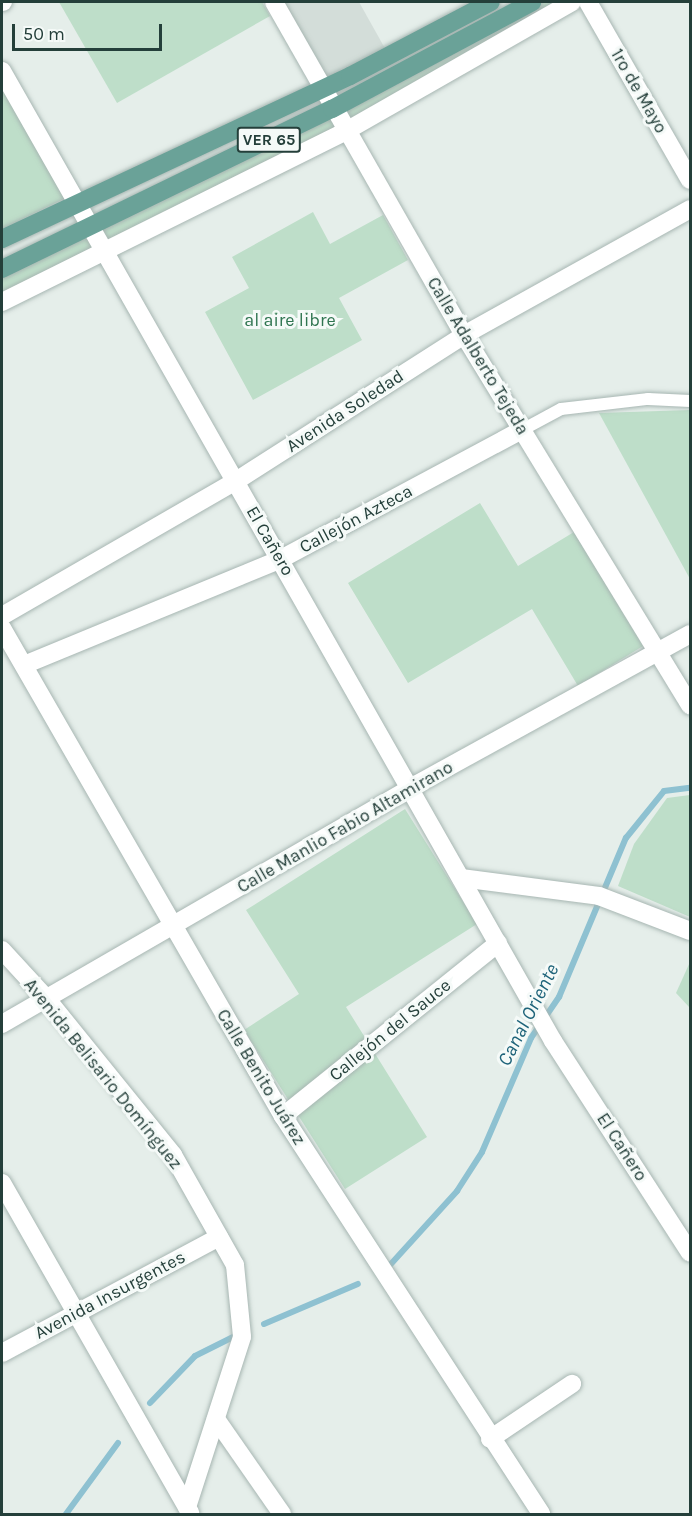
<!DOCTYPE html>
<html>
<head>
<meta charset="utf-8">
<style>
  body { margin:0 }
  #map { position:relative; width:692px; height:1516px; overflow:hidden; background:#e5eeea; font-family:Karla,sans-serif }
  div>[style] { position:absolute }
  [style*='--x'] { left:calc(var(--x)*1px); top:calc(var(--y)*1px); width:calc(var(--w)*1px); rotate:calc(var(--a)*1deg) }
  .built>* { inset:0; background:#d3ddd9 }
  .green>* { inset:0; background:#bedec9 }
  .stream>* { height:6px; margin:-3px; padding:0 3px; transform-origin:3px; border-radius:3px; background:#8ec1d1 }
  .roads { filter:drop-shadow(0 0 2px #a7b6b2) drop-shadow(0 0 2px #a7b6b2) }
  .lane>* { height:12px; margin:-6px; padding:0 6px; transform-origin:6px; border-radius:6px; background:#fff }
  .street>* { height:18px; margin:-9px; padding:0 9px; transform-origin:9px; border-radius:9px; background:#fff }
  .secondary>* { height:18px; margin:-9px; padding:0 9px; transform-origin:9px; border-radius:9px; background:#fff }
  .primary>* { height:18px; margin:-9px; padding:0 9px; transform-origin:9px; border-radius:9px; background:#6aa298 }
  span { translate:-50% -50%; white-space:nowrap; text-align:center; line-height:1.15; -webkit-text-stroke:6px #f5faf8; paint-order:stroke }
  .shield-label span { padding:2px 4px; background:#f5faf8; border:2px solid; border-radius:4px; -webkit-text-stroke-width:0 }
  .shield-label { font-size:16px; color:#243f3a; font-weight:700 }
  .street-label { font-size:18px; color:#243f3a }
  .park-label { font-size:18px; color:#2f7550 }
  .water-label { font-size:20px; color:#1f647a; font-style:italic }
  .frame { position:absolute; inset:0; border:3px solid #243f3a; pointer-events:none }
  .scale { position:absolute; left:12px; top:24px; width:150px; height:27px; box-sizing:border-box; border:3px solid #243f3a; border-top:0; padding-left:8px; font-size:18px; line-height:21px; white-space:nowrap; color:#243f3a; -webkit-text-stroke:4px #f5faf8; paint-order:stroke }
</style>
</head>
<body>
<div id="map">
  <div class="built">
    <i style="clip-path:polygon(279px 2px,359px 2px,387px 52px,322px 83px)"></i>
  </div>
  <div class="green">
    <i style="clip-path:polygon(59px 2px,262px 2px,270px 16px,117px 103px)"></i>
    <i style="clip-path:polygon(532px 2px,572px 2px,106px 248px,96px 228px)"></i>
    <i style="clip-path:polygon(2px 74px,70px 196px,2px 229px)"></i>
    <i style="clip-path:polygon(313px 212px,330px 244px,383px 215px,408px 260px,339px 298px,362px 340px,253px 400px,205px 312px,249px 288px,232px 257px)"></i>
    <i style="clip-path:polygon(90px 231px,100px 249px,2px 299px,2px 274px)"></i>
    <i style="clip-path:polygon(690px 410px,690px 579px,599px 413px)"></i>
    <i style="clip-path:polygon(480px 503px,518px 566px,574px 532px,643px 646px,578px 686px,532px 609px,408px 683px,348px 583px)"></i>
    <i style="clip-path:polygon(690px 795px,690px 917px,618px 886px,634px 844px,667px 798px)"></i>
    <i style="clip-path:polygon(405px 809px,477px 924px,346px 1007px,427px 1137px,345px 1189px,244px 1030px,299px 994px,246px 910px)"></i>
    <i style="clip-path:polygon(690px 962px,690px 1008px,676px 993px)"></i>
  </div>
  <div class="stream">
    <i style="--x:390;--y:1265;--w:100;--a:-47.8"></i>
    <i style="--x:457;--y:1191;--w:46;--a:-57.3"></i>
    <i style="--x:482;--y:1152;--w:124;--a:-66.7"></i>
    <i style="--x:531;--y:1038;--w:50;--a:-55.7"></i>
    <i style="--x:559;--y:997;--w:173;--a:-67.2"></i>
    <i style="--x:626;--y:838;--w:60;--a:-51"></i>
    <i style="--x:664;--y:791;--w:26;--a:-7"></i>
    <i style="--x:264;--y:1324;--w:102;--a:-23.1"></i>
    <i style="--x:150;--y:1403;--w:65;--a:-46.2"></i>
    <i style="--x:195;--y:1356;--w:42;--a:-26.6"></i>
    <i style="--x:66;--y:1514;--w:88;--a:-53.8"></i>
  </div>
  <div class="roads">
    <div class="lane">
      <i style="--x:522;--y:430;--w:44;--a:-28.3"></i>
      <i style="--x:561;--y:409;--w:88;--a:-6.6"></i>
      <i style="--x:648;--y:399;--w:42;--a:2.7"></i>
    </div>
    <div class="street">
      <i style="--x:2;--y:2;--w:1;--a:0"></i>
      <i style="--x:274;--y:2;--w:383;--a:60.3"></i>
      <i style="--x:464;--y:335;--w:434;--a:58.6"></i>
      <i style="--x:588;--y:2;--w:205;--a:60.2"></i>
      <i style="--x:2;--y:71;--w:1116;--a:60.4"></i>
      <i style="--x:553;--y:1041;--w:252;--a:57.1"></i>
      <i style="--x:2;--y:302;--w:384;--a:-26.4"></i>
      <i style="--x:346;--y:131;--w:260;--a:-29.7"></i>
      <i style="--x:2;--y:616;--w:270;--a:-30"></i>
      <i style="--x:236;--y:481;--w:271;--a:-32.6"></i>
      <i style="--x:464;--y:335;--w:259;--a:-29.1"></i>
      <i style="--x:2;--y:628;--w:563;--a:60.07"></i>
      <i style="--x:283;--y:1116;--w:474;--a:57"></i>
      <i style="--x:24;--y:665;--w:278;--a:-22.4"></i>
      <i style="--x:281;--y:559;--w:273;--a:-28.2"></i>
      <i style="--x:461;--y:878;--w:139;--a:7.4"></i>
      <i style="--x:599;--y:896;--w:97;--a:21"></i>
      <i style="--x:2;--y:1024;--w:471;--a:-30"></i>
      <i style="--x:410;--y:788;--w:320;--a:-28.8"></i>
      <i style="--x:283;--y:1116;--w:276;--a:-38.8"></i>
      <i style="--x:2;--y:1353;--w:246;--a:-28.1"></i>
      <i style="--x:216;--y:1419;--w:116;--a:55.2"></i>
      <i style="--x:490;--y:1439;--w:99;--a:-33.9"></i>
    </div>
    <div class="secondary">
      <i style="--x:2;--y:950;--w:65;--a:47.5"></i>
      <i style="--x:46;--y:998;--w:202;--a:51"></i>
      <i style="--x:173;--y:1155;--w:126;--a:60.6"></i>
      <i style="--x:235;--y:1265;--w:72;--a:84.4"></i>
      <i style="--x:242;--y:1337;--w:179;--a:107.9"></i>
      <i style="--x:2;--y:1183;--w:380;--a:60.3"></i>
    </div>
    <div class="primary">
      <i style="--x:2;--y:239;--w:384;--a:-25.1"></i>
      <i style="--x:350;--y:76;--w:159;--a:-27.7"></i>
      <i style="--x:2;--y:269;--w:367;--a:-25.9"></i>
      <i style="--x:332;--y:109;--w:227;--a:-28.1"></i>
    </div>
  </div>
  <div class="shield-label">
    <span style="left:269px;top:140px">VER 65</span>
  </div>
  <div class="street-label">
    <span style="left:639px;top:91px;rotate:60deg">1ro de Mayo</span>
    <span style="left:478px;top:356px;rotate:59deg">Calle Adalberto Tejeda</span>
    <span style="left:345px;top:411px;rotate:-33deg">Avenida Soledad</span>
    <span style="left:356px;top:519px;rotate:-28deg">Callejón Azteca</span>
    <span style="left:270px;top:541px;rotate:60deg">El Cañero</span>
    <span style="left:345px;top:827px;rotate:-30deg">Calle Manlio Fabio Altamirano</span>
    <span style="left:390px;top:1030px;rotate:-39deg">Callejón del Sauce</span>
    <span style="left:103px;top:1074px;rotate:51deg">Avenida Belisario Domínguez</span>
    <span style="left:261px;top:1077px;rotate:59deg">Calle Benito Juárez</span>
    <span style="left:622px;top:1147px;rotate:57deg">El Cañero</span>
    <span style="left:110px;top:1295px;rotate:-28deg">Avenida Insurgentes</span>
  </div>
  <div class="park-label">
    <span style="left:290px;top:320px">al aire libre</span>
  </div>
  <div class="water-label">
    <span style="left:528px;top:1015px;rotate:-63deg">Canal Oriente</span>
  </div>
  <div class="frame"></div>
  <div class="scale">50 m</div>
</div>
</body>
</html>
